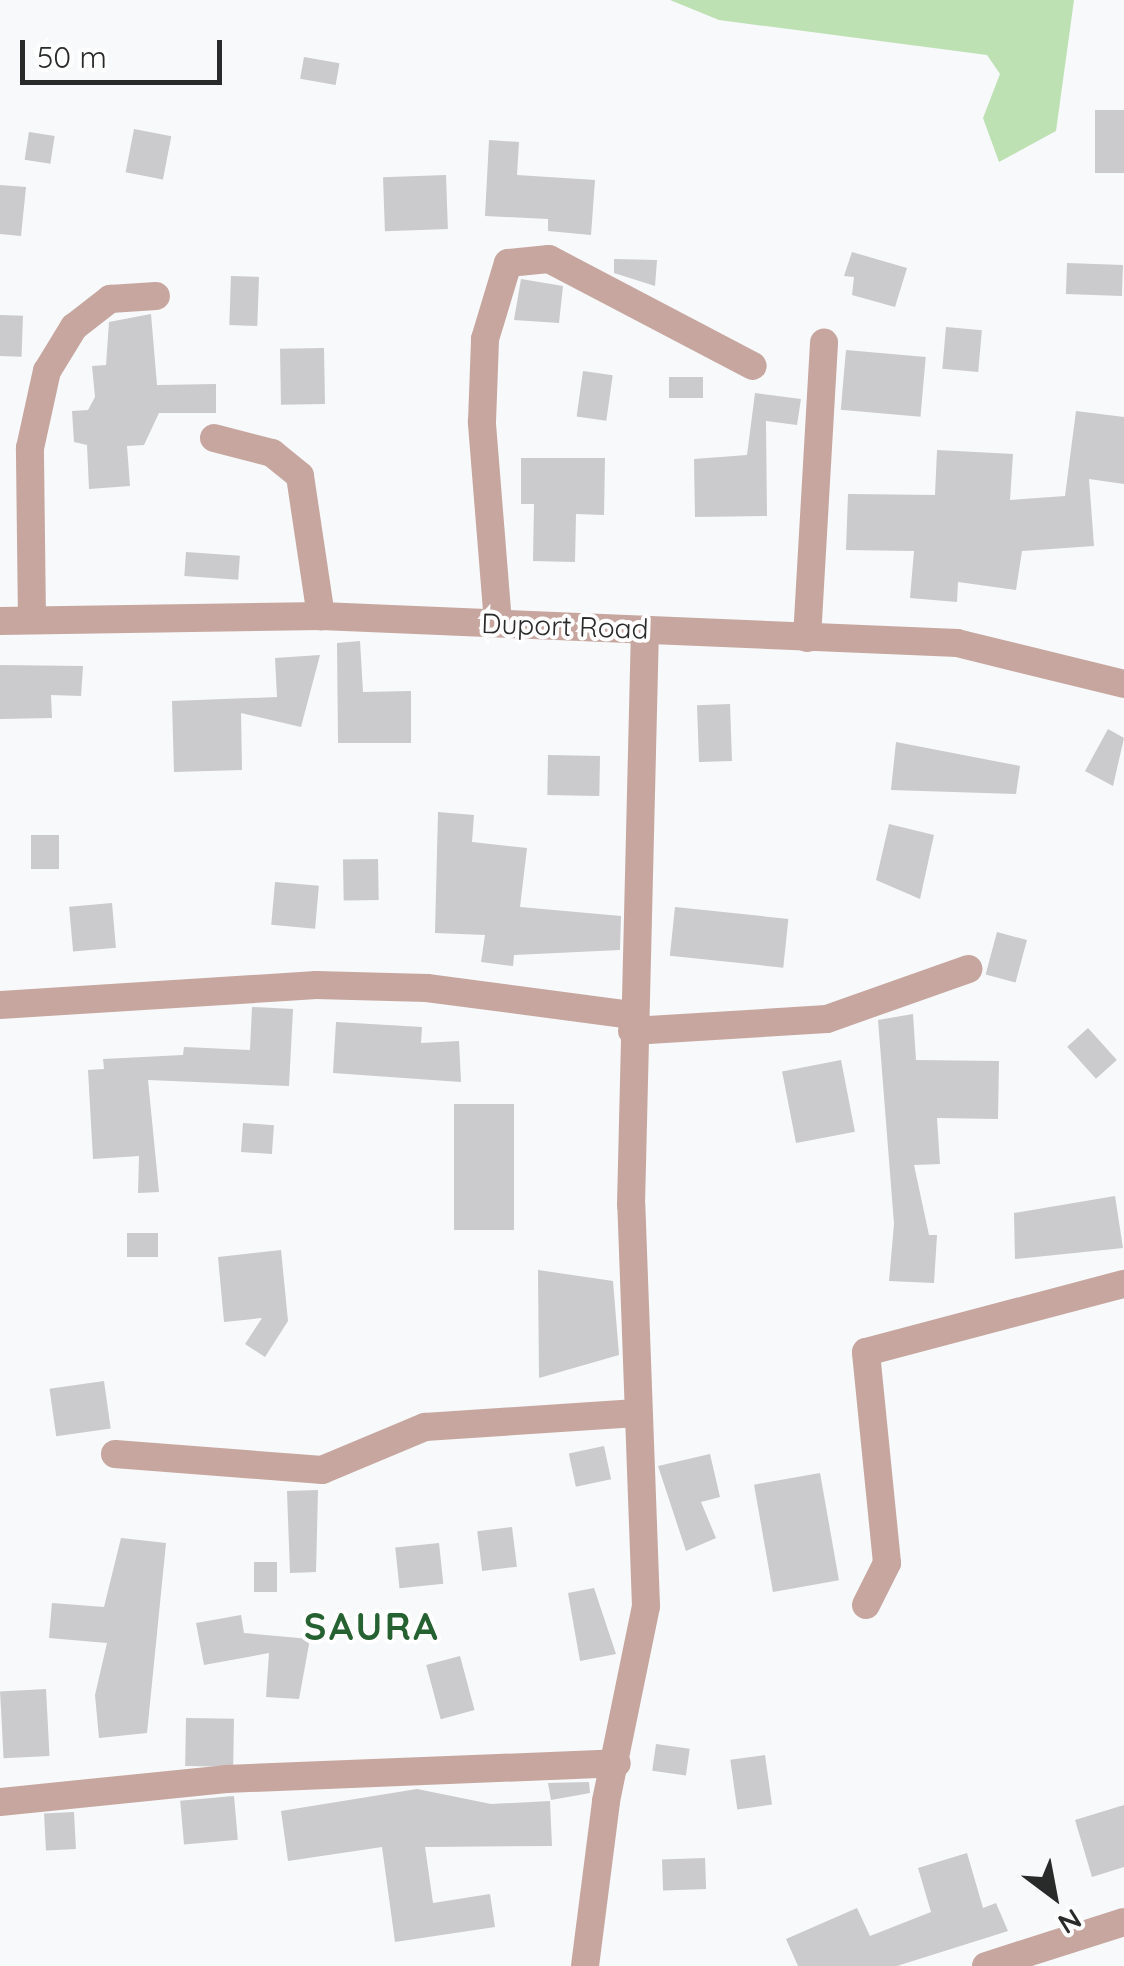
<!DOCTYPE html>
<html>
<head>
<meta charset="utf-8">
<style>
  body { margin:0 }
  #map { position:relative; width:1124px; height:1966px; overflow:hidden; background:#f7f9fa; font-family:Quicksand,sans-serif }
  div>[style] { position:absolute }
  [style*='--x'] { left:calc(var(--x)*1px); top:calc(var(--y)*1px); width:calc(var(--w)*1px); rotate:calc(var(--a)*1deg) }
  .green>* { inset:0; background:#bee1b4 }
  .building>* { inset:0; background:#cbcacc; transform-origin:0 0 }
  .minor>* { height:28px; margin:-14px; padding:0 14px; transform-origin:14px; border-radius:14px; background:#c6a69f }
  span { translate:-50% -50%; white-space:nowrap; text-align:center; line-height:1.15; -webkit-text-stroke:8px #fff; paint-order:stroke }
  .street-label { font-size:28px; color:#292a2a }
  .district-label { font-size:38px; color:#266231; font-weight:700; letter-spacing:2.5px }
  .north { position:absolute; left:1004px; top:1846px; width:100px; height:100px; -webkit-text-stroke:8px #fff; paint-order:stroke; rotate:148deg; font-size:28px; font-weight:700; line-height:40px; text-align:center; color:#292a2a }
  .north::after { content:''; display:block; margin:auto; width:35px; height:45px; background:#292a2a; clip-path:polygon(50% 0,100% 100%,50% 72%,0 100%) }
  .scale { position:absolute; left:20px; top:40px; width:202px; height:45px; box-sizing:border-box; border:5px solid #292a2a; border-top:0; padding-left:12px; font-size:30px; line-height:35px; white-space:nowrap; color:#292a2a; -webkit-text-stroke:8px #fff; paint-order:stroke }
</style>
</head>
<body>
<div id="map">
  <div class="green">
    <i style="clip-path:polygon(670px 0,1074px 0,1056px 131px,999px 162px,983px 118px,1000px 74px,987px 55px,719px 20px)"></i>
  </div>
  <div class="building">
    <i style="left:304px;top:57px;width:36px;height:22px;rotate:10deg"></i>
    <i style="left:1095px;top:110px;width:29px;height:63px"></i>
    <i style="left:134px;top:129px;width:38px;height:44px;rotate:11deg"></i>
    <i style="left:29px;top:132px;width:26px;height:28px;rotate:9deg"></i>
    <i style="clip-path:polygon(489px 140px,519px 142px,517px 175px,595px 180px,591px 235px,548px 231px,548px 219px,485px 216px)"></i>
    <i style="left:446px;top:175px;width:54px;height:63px;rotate:88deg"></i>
    <i style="clip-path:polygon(0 185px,26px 187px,21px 236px,0 234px)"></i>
    <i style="clip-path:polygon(852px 252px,907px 268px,895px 307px,852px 295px,854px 277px,844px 276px)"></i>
    <i style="clip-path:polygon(614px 259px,657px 260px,655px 286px,614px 273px)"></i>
    <i style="left:1067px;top:263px;width:56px;height:31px;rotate:2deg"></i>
    <i style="left:231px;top:276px;width:28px;height:49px;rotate:2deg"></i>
    <i style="clip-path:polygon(521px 279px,563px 286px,559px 323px,514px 320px)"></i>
    <i style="clip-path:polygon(151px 314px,157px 385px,216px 384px,216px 413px,159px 413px,144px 445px,127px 446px,130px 486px,89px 489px,87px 445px,74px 442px,72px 411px,88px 410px,95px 397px,92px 366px,106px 365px,109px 322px)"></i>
    <i style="left:0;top:315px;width:23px;height:41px;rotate:2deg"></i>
    <i style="left:946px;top:327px;width:36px;height:42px;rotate:5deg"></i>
    <i style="left:324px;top:348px;width:56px;height:44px;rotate:89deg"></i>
    <i style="left:846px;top:350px;width:80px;height:60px;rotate:5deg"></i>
    <i style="left:583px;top:371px;width:30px;height:46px;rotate:8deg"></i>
    <i style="left:669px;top:377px;width:34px;height:21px"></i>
    <i style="clip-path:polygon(755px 393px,801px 399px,797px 425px,766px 421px,767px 516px,695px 517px,694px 459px,747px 455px)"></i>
    <i style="clip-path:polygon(1076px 411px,1124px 417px,1124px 484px,1089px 479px,1094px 546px,1022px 551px,1016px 590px,958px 582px,957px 602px,910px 598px,914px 551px,846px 550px,848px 494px,935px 495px,937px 450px,1013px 454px,1010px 500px,1065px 496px)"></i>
    <i style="clip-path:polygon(521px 458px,605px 458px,604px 515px,576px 514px,575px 562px,533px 561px,534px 504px,521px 504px)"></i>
    <i style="left:186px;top:552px;width:54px;height:24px;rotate:4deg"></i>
    <i style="clip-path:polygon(360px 641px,363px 692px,411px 691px,411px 743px,338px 743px,337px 643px)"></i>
    <i style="clip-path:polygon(320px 655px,301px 727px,241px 713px,242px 770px,174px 772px,172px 701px,277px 697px,275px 658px)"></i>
    <i style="clip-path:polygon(0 665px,83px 666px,81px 696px,51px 695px,52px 718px,0 719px)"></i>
    <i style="left:730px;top:704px;width:57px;height:33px;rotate:88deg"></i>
    <i style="clip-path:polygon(1108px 729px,1124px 738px,1113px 786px,1085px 771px)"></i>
    <i style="clip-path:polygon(896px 742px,1020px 766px,1016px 794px,891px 790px)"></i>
    <i style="left:548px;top:755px;width:52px;height:40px;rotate:1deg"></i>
    <i style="clip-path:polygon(438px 812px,474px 815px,472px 842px,527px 848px,520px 907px,621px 916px,620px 950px,514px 955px,513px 966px,481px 962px,485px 935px,435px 933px)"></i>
    <i style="clip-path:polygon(889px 824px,934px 835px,920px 899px,876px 880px)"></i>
    <i style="left:31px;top:835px;width:28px;height:34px"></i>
    <i style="left:378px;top:859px;width:41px;height:35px;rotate:89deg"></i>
    <i style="left:275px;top:882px;width:44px;height:43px;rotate:5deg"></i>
    <i style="left:112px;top:903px;width:45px;height:43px;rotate:85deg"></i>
    <i style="left:675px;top:907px;width:114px;height:49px;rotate:6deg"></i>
    <i style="left:997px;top:932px;width:31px;height:44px;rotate:15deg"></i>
    <i style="clip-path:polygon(252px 1007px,293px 1009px,289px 1086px,148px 1080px,159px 1192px,138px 1193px,139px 1156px,93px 1159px,88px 1070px,104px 1069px,103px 1059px,183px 1055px,184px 1047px,250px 1050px)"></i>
    <i style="clip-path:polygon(913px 1014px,916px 1060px,999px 1061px,998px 1119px,937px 1118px,940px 1164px,914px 1165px,929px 1235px,937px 1235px,934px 1283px,889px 1281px,894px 1224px,878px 1020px)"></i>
    <i style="clip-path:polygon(336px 1022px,422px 1027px,421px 1043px,459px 1041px,461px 1082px,333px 1073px)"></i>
    <i style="left:1088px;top:1028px;width:43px;height:28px;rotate:48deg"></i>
    <i style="left:841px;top:1060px;width:73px;height:60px;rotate:79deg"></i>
    <i style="left:454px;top:1104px;width:60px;height:126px"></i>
    <i style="left:243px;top:1123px;width:31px;height:29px;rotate:4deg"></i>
    <i style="clip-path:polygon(1115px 1196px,1123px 1248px,1015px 1259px,1014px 1213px)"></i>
    <i style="left:127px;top:1233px;width:31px;height:24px"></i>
    <i style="clip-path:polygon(281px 1250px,288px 1321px,265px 1357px,245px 1344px,262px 1318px,224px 1322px,218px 1257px)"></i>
    <i style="clip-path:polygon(538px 1270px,613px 1281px,619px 1355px,539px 1378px)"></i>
    <i style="left:104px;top:1381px;width:48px;height:55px;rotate:82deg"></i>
    <i style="left:604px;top:1446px;width:34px;height:36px;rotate:78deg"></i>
    <i style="clip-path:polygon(710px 1454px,720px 1497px,701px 1502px,716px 1538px,686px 1551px,658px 1466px)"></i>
    <i style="left:820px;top:1473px;width:109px;height:67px;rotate:80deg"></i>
    <i style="clip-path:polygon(318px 1490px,316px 1572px,290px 1573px,287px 1491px)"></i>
    <i style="left:512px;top:1527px;width:40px;height:35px;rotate:83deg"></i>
    <i style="clip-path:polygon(121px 1538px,166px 1543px,147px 1733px,99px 1738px,95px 1695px,107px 1643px,49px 1638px,52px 1603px,104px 1607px)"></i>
    <i style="left:439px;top:1543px;width:41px;height:44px;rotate:84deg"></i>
    <i style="left:254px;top:1562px;width:23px;height:30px"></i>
    <i style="clip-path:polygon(594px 1588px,616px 1654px,580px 1661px,568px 1593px)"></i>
    <i style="clip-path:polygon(241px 1615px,244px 1633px,310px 1639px,299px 1699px,266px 1697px,269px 1653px,204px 1665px,196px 1623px)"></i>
    <i style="left:460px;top:1656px;width:56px;height:35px;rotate:75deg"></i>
    <i style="left:46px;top:1689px;width:67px;height:46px;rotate:87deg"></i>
    <i style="left:186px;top:1718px;width:48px;height:48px;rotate:1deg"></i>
    <i style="left:656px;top:1744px;width:34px;height:27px;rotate:8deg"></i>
    <i style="left:765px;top:1755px;width:50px;height:35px;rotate:82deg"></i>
    <i style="clip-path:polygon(589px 1782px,590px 1793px,551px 1800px,548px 1783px)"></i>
    <i style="clip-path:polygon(417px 1789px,491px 1804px,550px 1801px,552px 1846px,425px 1847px,433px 1903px,490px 1894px,495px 1927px,395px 1942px,382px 1847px,288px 1861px,281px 1811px)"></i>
    <i style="left:234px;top:1796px;width:44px;height:54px;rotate:85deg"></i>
    <i style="clip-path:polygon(1124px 1805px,1124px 1867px,1092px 1877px,1075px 1820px)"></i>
    <i style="left:74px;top:1812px;width:37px;height:30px;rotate:87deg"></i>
    <i style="clip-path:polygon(967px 1853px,983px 1908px,996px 1903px,1008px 1931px,897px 1966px,798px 1966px,786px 1939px,857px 1908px,870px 1936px,931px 1912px,918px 1868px)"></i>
    <i style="left:705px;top:1858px;width:31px;height:43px;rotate:88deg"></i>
  </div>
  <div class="minor">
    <i style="--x:214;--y:438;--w:60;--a:14.5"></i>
    <i style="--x:272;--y:453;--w:36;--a:39"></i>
    <i style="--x:300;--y:476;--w:142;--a:81.5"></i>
    <i style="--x:32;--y:620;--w:172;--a:-90.7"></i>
    <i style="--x:30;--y:448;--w:79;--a:-77.6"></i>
    <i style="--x:47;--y:371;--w:52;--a:-58.5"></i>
    <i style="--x:74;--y:327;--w:46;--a:-37.9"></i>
    <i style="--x:110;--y:299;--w:46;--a:-3.7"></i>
    <i style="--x:0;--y:621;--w:321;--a:-0.9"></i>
    <i style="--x:321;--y:616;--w:637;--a:2.43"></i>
    <i style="--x:957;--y:643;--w:172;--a:13.8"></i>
    <i style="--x:498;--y:623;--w:202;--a:-94.6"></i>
    <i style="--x:482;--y:422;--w:83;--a:-87.9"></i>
    <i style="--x:485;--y:339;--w:79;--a:-73.2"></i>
    <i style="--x:508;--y:263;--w:41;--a:-5.6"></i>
    <i style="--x:549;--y:259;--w:230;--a:27.7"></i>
    <i style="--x:807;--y:638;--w:296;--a:-86.7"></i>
    <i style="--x:0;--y:1005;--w:317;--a:-3.6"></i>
    <i style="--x:316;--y:985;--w:111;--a:1.5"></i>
    <i style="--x:427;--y:988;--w:207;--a:7.5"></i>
    <i style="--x:632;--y:1031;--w:195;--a:-3.5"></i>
    <i style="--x:827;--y:1019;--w:150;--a:-19.5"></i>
    <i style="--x:115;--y:1454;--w:208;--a:4.4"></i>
    <i style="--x:322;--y:1470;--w:112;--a:-22.7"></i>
    <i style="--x:425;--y:1427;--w:212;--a:-3.8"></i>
    <i style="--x:866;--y:1605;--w:47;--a:-63.4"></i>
    <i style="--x:887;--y:1563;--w:212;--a:-95.7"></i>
    <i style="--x:866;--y:1352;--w:267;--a:-14.8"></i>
    <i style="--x:0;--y:1802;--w:227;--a:-5.8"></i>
    <i style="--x:226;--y:1779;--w:391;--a:-2.3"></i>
    <i style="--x:585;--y:1966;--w:166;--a:-82.7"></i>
    <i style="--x:606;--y:1801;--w:199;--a:-78.4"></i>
    <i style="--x:646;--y:1606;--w:401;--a:-92.1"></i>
    <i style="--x:631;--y:1205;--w:576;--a:-88.61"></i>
    <i style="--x:986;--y:1966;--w:145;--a:-17.7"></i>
  </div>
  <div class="street-label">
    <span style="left:565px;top:626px;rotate:2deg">Duport Road</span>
  </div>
  <div class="district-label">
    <span style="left:372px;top:1627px">SAURA</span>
  </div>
  <div class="north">N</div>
  <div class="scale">50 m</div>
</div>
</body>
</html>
